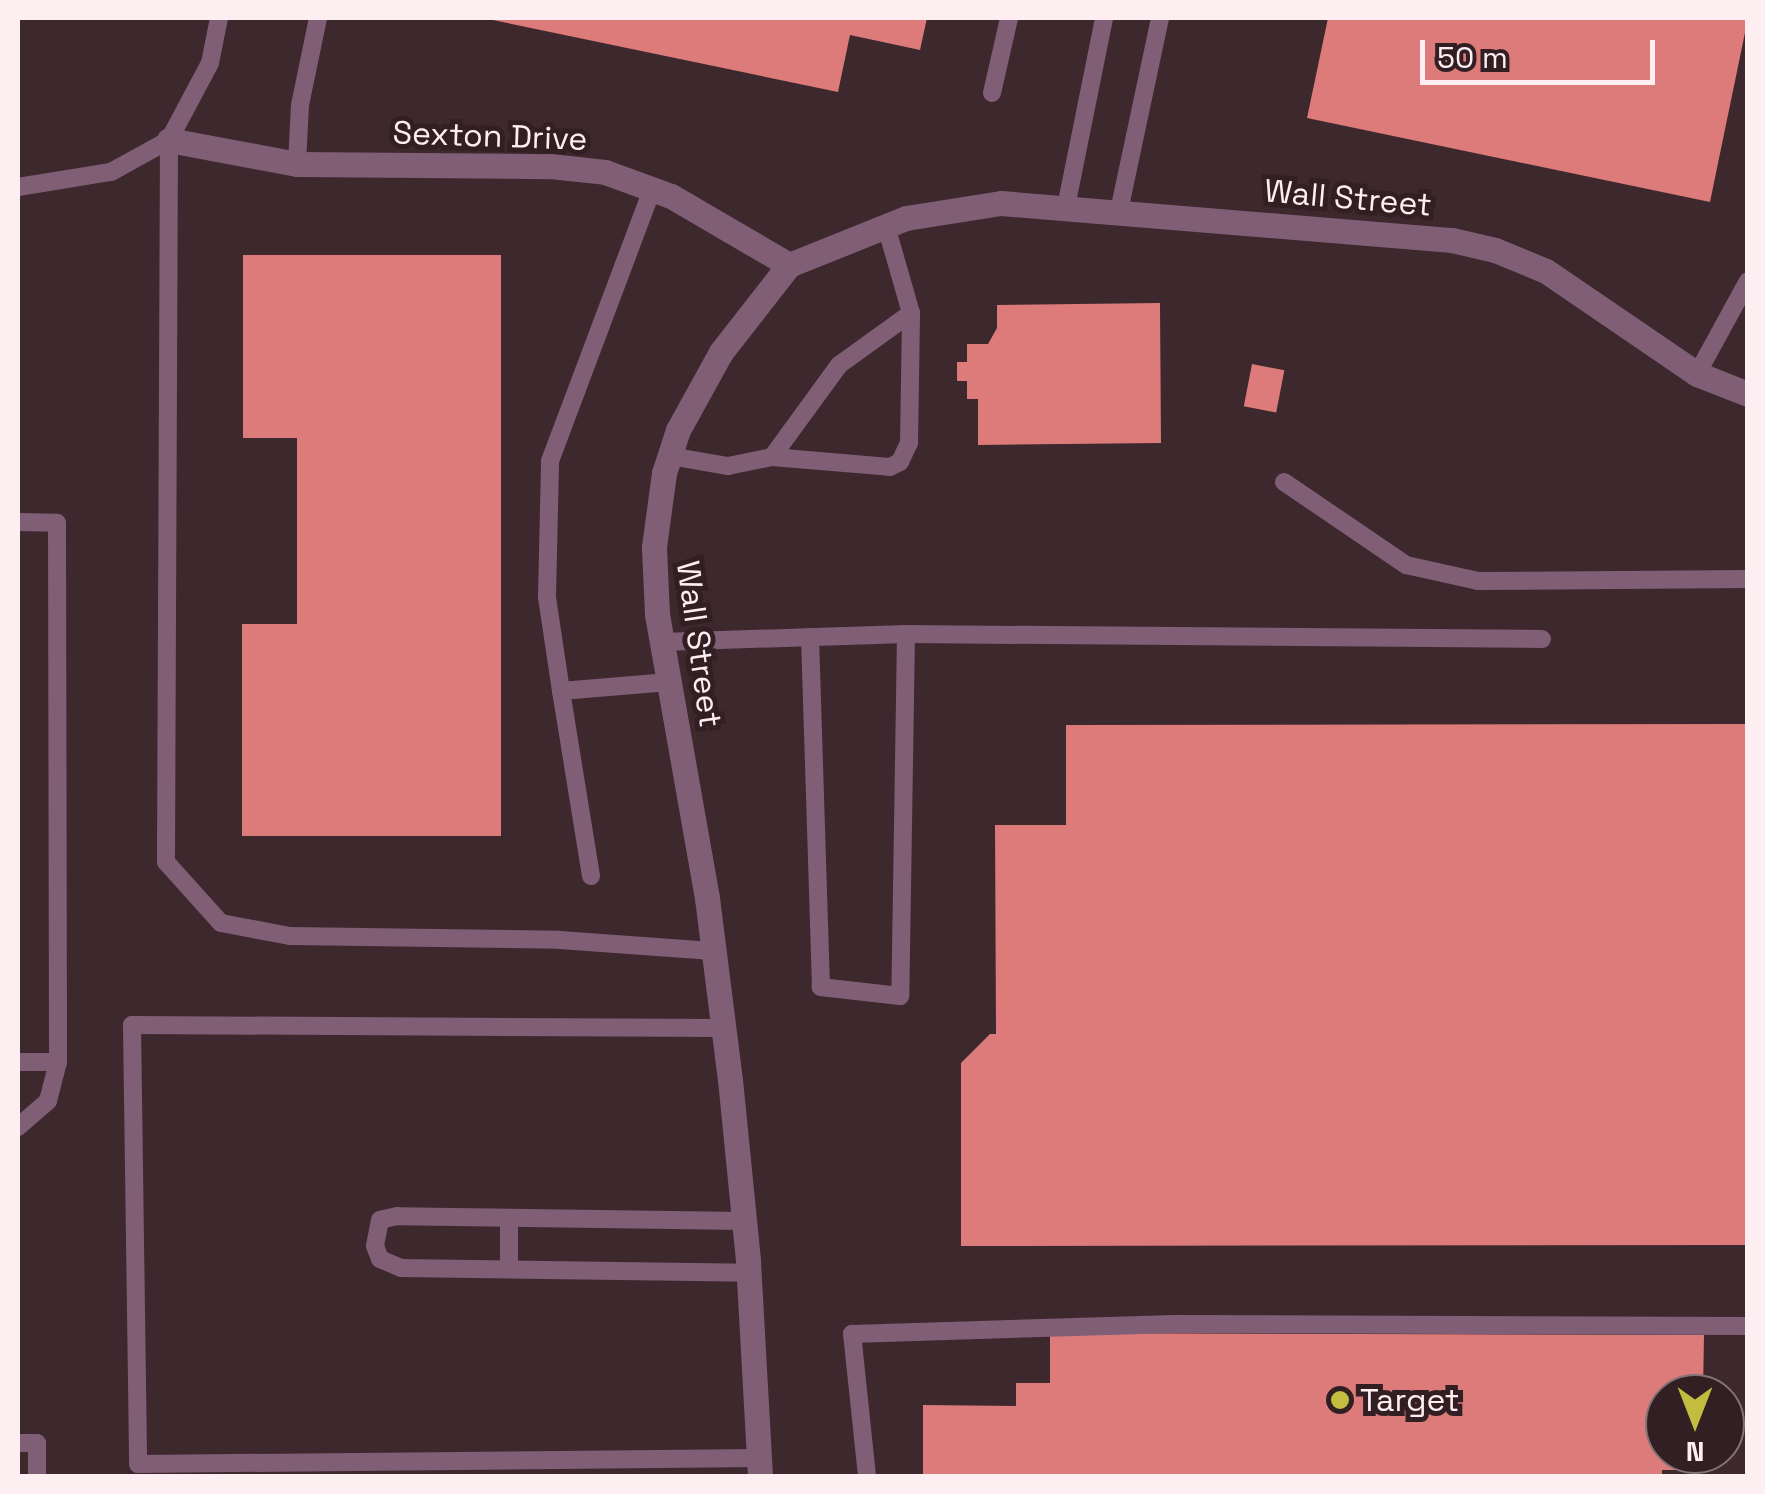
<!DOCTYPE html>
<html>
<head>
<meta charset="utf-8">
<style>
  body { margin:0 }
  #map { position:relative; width:1765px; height:1494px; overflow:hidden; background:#3d282e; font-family:"Space Grotesk",sans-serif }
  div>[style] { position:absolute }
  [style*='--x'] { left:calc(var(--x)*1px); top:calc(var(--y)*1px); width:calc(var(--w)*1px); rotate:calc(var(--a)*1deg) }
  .building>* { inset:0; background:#dc7b79; transform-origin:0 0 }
  .service>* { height:18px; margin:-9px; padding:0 9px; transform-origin:9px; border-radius:9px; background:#805e75 }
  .minor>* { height:25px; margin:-12.5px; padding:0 12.5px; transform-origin:12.5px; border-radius:12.5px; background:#805e75 }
  .dots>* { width:28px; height:28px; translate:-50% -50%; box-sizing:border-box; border:5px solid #321f24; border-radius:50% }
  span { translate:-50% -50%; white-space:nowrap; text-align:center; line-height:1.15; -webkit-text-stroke:10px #321f24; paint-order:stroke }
  .street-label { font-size:32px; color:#fceef1 }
  .poi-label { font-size:32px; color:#fceef1 }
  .left { translate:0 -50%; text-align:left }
  .frame { position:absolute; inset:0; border:20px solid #fceef1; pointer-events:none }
  .north { position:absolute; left:1645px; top:1374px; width:100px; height:100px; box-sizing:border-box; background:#321f24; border:2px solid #837276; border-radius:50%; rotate:180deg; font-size:28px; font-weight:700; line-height:40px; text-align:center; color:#fceef1 }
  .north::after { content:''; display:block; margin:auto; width:35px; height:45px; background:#c2bd3f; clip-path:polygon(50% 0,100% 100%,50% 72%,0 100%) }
  .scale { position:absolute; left:1420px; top:40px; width:235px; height:45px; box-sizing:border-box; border:5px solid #fceef1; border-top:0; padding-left:12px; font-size:30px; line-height:35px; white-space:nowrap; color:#fceef1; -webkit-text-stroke:8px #321f24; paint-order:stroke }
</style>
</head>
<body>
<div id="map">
  <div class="building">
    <i style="clip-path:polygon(927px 18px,920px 50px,850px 35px,838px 92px,488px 19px)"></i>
    <i style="clip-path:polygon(1328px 18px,1748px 18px,1710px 202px,1307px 118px)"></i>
    <i style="clip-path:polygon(243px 255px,501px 255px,501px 836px,242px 836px,242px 624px,297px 624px,297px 438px,243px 438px)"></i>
    <i style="clip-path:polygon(1160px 303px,1161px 443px,978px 445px,978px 399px,967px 399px,967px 381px,957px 381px,957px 362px,967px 362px,967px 344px,988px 344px,997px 328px,997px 305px)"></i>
    <i style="left:1252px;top:364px;width:33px;height:43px;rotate:11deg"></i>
    <i style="clip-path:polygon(1748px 724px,1748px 1245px,961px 1246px,961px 1063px,990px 1034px,996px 1034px,995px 825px,1066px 825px,1066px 725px)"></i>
    <i style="clip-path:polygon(1050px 1333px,1704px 1335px,1703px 1394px,1665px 1394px,1665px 1454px,1703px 1454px,1703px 1470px,1662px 1470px,1662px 1476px,923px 1476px,923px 1405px,1016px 1406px,1016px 1383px,1050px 1383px)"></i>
  </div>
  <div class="service">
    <i style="--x:219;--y:18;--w:46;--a:101.3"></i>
    <i style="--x:210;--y:63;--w:87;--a:118"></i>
    <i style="--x:169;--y:140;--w:722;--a:90.24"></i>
    <i style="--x:166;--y:862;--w:82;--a:48"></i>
    <i style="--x:221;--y:923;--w:70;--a:10.7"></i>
    <i style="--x:290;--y:936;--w:270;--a:0.8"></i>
    <i style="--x:560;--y:940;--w:153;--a:4.1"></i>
    <i style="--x:992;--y:93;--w:77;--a:-77.2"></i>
    <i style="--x:297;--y:164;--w:59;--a:-87.1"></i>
    <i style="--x:300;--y:105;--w:89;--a:-78.3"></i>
    <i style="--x:18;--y:187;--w:94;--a:-9.2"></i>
    <i style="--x:111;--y:172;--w:66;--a:-28.9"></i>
    <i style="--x:1066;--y:207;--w:193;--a:-78.6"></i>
    <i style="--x:1119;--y:211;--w:197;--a:-78"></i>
    <i style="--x:1697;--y:374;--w:106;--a:-61.3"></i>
    <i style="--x:670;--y:456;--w:59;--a:9.8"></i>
    <i style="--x:728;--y:466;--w:45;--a:-11.6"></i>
    <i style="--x:772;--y:457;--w:114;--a:-53.9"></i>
    <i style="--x:839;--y:365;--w:89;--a:-35.8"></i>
    <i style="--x:911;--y:313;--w:91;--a:-106"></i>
    <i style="--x:772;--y:457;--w:118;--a:4.8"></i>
    <i style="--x:890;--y:467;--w:11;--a:-27"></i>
    <i style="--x:900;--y:462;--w:21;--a:-65"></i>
    <i style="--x:909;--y:443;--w:130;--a:-89.1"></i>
    <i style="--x:1284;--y:482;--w:148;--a:34.2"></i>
    <i style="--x:1406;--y:565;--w:74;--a:12.5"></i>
    <i style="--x:1478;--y:581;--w:270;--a:-0.4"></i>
    <i style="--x:18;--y:522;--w:39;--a:1"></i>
    <i style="--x:57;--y:523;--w:539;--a:89.89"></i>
    <i style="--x:906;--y:634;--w:636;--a:0.45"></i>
    <i style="--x:662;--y:642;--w:244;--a:-1.9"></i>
    <i style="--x:906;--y:634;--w:362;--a:90.9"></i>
    <i style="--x:900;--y:996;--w:80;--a:-173.5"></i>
    <i style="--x:821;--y:987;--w:350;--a:-91.8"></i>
    <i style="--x:561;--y:691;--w:95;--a:-98.5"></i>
    <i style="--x:547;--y:597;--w:136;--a:-88.7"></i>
    <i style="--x:550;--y:461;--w:290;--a:-69.4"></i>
    <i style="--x:591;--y:876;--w:187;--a:-99.2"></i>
    <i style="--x:561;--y:691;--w:108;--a:-4.8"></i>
    <i style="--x:724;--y:1028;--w:592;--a:-179.71"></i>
    <i style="--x:132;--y:1025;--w:439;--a:89.2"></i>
    <i style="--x:138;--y:1464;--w:621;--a:-0.55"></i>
    <i style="--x:18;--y:1062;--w:40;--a:0"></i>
    <i style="--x:58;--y:1062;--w:40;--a:104.4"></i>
    <i style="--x:48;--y:1101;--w:40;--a:139"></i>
    <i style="--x:509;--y:1218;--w:51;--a:90"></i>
    <i style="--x:744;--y:1221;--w:347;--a:-179.2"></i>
    <i style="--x:397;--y:1216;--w:17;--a:167"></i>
    <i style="--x:380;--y:1220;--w:26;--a:101"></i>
    <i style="--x:375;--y:1246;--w:14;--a:69"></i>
    <i style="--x:380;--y:1259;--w:23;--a:23"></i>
    <i style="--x:401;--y:1268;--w:348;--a:0.8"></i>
    <i style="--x:18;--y:1443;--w:19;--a:0"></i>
    <i style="--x:37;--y:1443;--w:33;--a:90"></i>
    <i style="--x:867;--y:1476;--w:143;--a:-96"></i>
    <i style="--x:852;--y:1334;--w:322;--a:-1.8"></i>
    <i style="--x:1174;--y:1324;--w:574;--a:0.2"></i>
  </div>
  <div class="minor">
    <i style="--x:169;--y:140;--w:130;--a:10.6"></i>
    <i style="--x:297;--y:164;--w:253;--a:0.5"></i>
    <i style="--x:550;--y:166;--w:55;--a:6.2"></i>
    <i style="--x:605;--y:172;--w:70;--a:20"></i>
    <i style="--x:671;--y:196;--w:137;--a:30.3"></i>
    <i style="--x:760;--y:1476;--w:216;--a:-93.2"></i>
    <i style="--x:748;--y:1260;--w:181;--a:-95.7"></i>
    <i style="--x:730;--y:1080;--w:183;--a:-97.2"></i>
    <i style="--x:707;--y:898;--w:288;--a:-100"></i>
    <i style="--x:657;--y:614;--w:67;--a:-92.6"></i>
    <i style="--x:654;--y:547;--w:75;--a:-82.3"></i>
    <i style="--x:664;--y:473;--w:45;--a:-72"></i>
    <i style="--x:678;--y:430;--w:89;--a:-61.1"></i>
    <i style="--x:721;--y:352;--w:110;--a:-52"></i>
    <i style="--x:789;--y:265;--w:126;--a:-21.9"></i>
    <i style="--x:906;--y:218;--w:96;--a:-9"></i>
    <i style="--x:1001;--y:203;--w:453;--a:4.7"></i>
    <i style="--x:1452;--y:240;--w:44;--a:13.1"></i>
    <i style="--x:1495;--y:250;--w:55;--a:22.4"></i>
    <i style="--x:1546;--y:271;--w:183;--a:34.3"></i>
    <i style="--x:1697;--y:374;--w:55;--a:21.4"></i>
  </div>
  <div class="dots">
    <i style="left:1340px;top:1400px;background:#c2bd3f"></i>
  </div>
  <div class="street-label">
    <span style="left:490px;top:136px;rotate:2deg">Sexton Drive</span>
    <span style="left:1348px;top:198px;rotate:5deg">Wall Street</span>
    <span style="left:699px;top:644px;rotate:82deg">Wall Street</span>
  </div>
  <div class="poi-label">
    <span class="left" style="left:1360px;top:1400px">Target</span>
  </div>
  <div class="frame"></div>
  <div class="north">N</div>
  <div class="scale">50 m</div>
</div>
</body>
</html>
